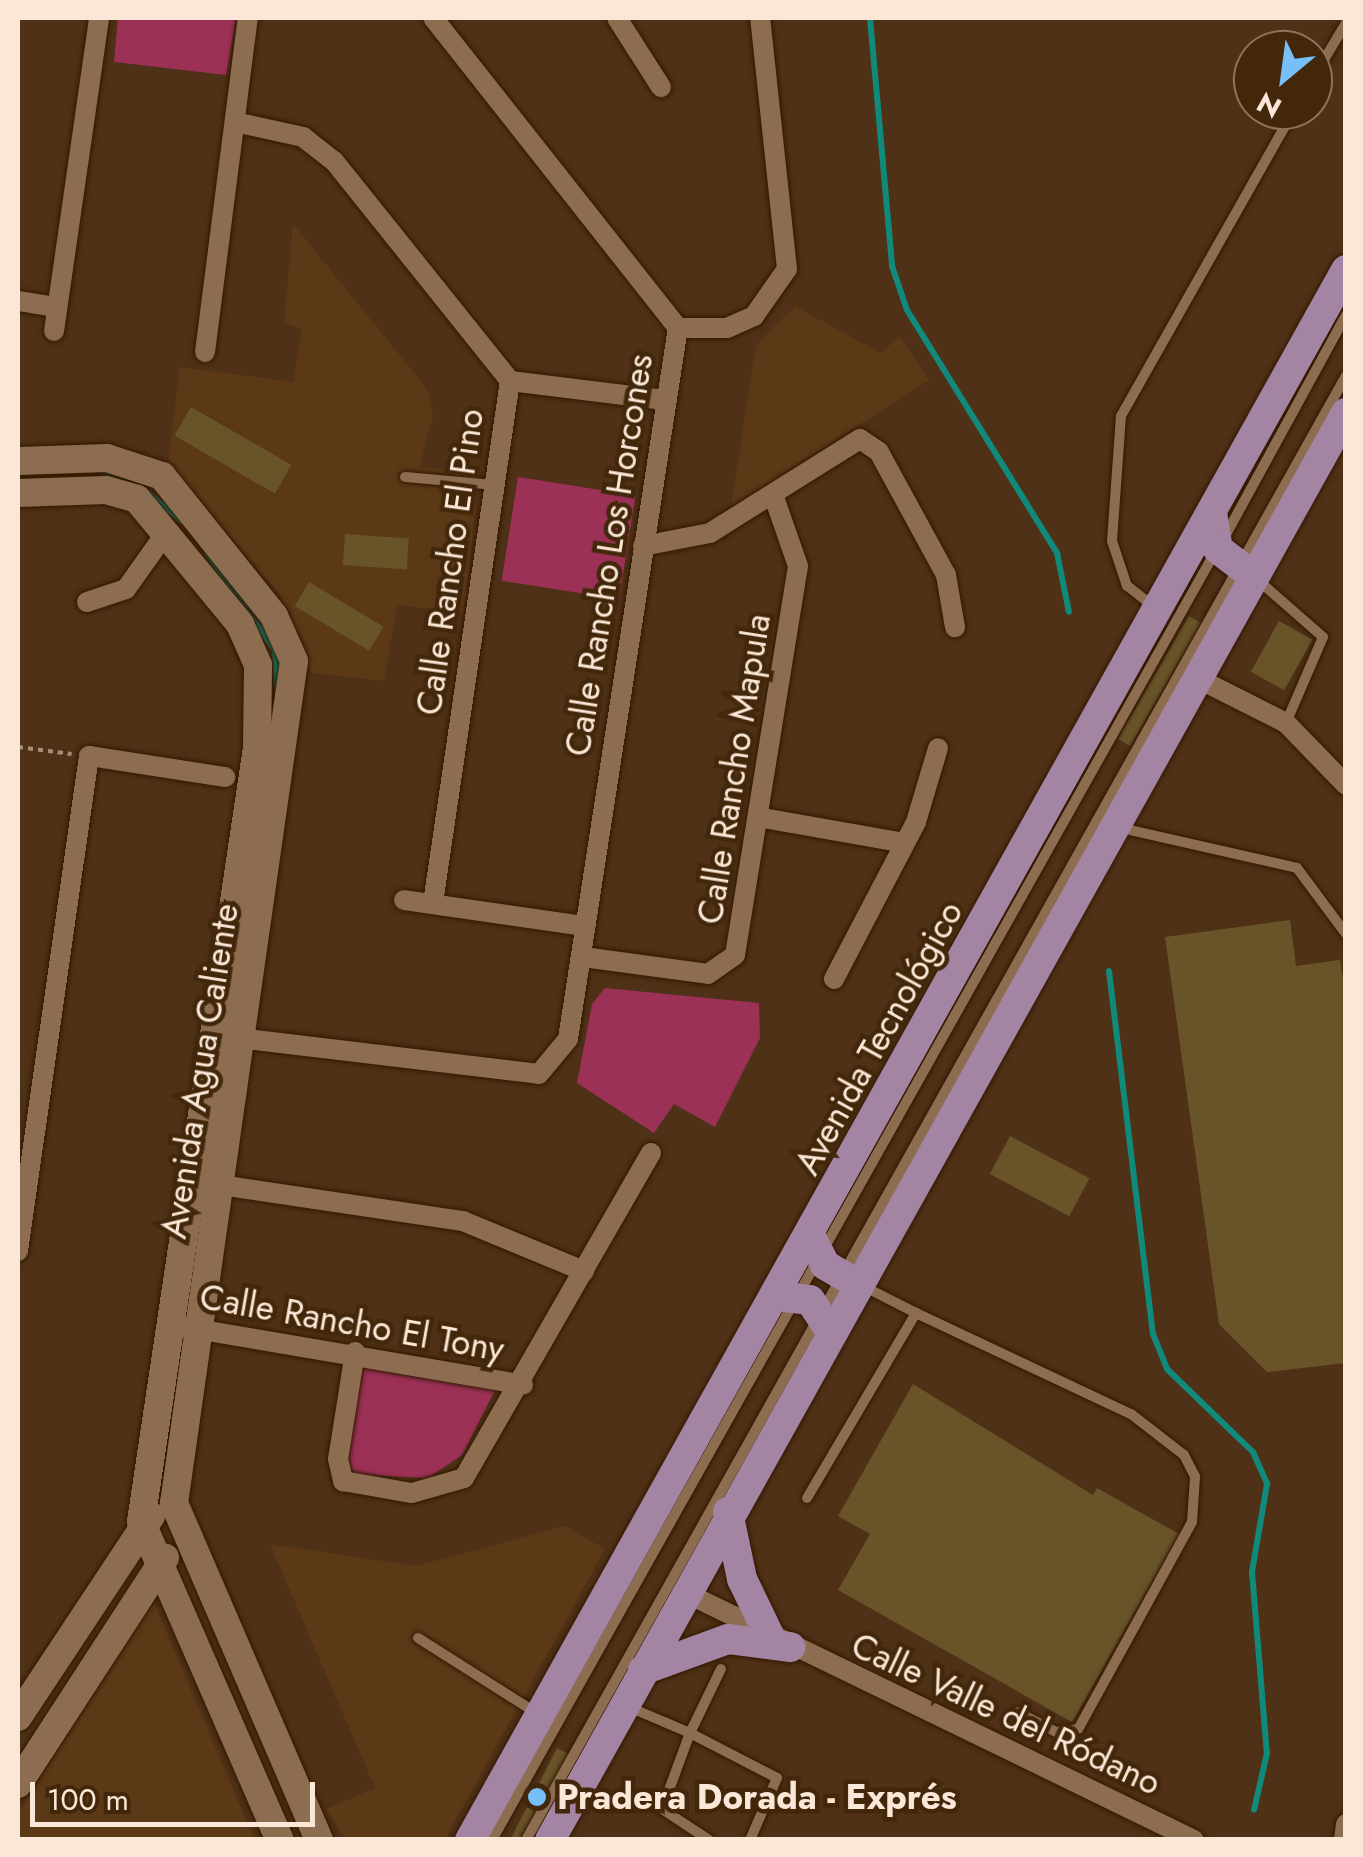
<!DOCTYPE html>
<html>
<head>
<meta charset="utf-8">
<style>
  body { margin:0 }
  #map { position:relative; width:1363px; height:1857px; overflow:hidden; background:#4e3116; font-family:Jost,sans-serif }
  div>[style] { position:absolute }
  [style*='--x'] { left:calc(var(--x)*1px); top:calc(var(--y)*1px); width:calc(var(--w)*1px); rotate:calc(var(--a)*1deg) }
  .built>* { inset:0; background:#5b3917 }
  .green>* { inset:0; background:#9b3156; transform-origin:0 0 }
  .stream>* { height:6px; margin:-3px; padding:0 3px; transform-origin:3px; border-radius:3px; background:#11897b }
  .building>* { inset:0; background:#69542a; transform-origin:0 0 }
  .path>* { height:4px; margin-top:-2px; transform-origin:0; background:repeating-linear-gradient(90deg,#a68e78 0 5px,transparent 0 10px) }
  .roads { filter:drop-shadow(0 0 2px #321800) drop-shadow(0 0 2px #321800) }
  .lane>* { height:10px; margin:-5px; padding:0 5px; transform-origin:5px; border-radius:5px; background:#8d6d50 }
  .street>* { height:20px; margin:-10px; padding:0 10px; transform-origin:10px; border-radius:10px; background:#8d6d50 }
  .secondary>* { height:28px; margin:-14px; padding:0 14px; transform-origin:14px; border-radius:14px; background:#8d6d50 }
  .primary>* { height:30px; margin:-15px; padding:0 15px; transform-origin:15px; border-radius:15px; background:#a384a3 }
  .dots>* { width:28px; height:28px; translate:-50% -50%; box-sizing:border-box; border:5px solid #43270b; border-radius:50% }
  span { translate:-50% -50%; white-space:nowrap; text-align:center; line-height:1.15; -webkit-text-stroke:9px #43270b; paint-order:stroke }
  .street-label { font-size:35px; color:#fae7d7 }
  .poi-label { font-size:35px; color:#fae7d7; font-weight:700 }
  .left { translate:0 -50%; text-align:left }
  .frame { position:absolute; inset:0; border:20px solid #fae7d7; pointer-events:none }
  .north { position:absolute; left:1233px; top:30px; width:100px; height:100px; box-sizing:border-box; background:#43270b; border:2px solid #8c745d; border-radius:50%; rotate:209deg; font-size:28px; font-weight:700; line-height:40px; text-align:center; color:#fae7d7 }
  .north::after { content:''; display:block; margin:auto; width:35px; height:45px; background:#76c0f7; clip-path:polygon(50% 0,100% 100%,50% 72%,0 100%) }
  .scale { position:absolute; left:30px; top:1782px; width:285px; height:45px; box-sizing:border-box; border:5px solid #fae7d7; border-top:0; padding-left:12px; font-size:30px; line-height:35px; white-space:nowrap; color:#fae7d7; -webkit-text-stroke:8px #43270b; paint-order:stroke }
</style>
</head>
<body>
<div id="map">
  <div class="built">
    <i style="clip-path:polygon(293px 224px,428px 390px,433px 415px,419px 467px,479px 473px,464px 613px,397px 605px,384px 681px,312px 673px,281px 596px,168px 463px,180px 367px,294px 382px,301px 329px,284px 323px)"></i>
    <i style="clip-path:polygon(795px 306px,880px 353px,900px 337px,929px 380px,731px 507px,756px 345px)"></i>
    <i style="clip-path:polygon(565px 1526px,605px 1549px,445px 1839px,345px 1839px,326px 1809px,375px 1788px,270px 1544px,416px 1566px)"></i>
    <i style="clip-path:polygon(147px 1586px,254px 1839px,18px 1840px,18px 1815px)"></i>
  </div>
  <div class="green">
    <i style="clip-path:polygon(118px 18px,236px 18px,226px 75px,114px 62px)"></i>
    <i style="left:518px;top:477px;width:119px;height:105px;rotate:9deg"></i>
    <i style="clip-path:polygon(605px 988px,759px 1003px,760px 1038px,715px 1127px,674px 1104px,654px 1133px,577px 1083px,592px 1004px)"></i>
    <i style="clip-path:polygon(354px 1366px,496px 1388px,462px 1455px,428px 1478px,352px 1474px,343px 1457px)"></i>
  </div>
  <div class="stream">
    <i style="--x:870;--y:18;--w:249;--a:84.9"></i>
    <i style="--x:892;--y:266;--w:46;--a:71.2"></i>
    <i style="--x:907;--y:310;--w:286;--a:58.3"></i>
    <i style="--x:1057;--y:553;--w:60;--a:78.5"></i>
    <i style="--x:105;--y:472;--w:38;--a:22"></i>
    <i style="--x:149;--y:494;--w:43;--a:39.3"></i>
    <i style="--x:208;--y:555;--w:116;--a:54.8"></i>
    <i style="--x:275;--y:650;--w:41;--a:85.8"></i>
    <i style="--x:1109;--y:971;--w:366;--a:83.1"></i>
    <i style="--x:1153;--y:1334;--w:38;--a:68"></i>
    <i style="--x:1167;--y:1369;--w:120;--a:44"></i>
    <i style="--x:1253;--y:1452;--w:35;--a:66"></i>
    <i style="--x:1267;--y:1484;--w:89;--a:99.7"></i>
    <i style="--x:1252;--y:1572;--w:182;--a:85.3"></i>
    <i style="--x:1267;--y:1753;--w:58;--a:102.8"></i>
  </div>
  <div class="building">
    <i style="left:191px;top:407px;width:116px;height:33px;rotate:30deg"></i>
    <i style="left:345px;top:534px;width:64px;height:31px;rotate:4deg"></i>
    <i style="left:309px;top:582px;width:87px;height:28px;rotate:31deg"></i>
    <i style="left:1189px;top:616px;width:14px;height:142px;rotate:30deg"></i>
    <i style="left:1279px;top:621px;width:38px;height:58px;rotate:29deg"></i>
    <i style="clip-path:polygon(1290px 920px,1296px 966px,1340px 960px,1346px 998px,1346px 1363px,1267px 1372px,1219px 1324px,1165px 937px)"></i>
    <i style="left:1010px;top:1136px;width:90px;height:43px;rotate:28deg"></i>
    <i style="clip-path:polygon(913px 1384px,1093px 1495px,1097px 1488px,1179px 1534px,1072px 1722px,838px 1590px,870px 1534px,838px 1516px)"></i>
    <i style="left:557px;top:1748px;width:13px;height:106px;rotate:27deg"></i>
  </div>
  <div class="path">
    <i style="--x:18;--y:747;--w:54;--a:7.4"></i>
  </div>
  <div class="roads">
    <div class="lane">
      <i style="--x:1313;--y:78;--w:64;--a:-59"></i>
      <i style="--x:405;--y:477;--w:89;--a:5.1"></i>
      <i style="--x:1224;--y:538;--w:254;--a:-61.3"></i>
      <i style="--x:1259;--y:581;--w:85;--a:41.2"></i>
      <i style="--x:1323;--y:637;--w:94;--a:113.3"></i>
      <i style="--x:1153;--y:606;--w:33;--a:-142"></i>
      <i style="--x:1127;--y:586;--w:47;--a:-108.4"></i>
      <i style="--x:1112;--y:541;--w:125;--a:-85.9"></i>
      <i style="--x:1121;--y:416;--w:352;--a:-60.5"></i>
      <i style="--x:1121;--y:828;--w:180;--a:12.8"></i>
      <i style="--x:1297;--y:868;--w:82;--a:53.4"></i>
      <i style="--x:916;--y:1313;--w:238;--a:25.2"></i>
      <i style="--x:1131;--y:1414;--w:67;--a:37.7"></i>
      <i style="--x:1184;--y:1455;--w:25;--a:63"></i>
      <i style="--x:1195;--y:1477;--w:45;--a:93.8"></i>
      <i style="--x:1192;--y:1522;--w:236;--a:118.8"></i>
      <i style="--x:1078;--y:1729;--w:22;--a:172"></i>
      <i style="--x:1056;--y:1732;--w:43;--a:-152.2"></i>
      <i style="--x:807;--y:1498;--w:215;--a:-59.5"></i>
      <i style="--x:916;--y:1313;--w:57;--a:-153"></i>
      <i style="--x:418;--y:1638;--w:138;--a:32.3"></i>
      <i style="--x:629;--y:1707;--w:66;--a:23.1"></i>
      <i style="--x:690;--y:1733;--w:71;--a:-64.2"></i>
      <i style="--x:492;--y:1840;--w:1477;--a:-60.69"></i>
      <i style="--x:526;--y:1840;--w:1678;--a:-60.75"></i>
      <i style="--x:709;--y:1840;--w:56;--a:-146.6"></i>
      <i style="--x:662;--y:1809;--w:81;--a:-69.8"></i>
      <i style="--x:690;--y:1733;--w:98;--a:27.3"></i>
      <i style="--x:777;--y:1778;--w:68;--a:113.5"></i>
    </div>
    <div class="street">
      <i style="--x:617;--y:18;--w:82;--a:57.5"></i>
      <i style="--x:235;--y:122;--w:70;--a:12.4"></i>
      <i style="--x:303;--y:137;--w:39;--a:38"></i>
      <i style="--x:334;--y:161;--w:282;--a:51.3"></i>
      <i style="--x:510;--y:381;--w:528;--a:98.39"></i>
      <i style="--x:18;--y:301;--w:39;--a:9"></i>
      <i style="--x:678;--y:328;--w:49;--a:0"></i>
      <i style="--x:727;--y:328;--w:30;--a:-24"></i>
      <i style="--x:754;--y:316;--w:57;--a:-54.9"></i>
      <i style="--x:787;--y:269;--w:252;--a:-96.1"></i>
      <i style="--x:54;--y:331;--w:316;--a:-81.8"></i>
      <i style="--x:205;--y:352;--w:337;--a:-82.7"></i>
      <i style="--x:510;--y:381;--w:156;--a:7"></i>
      <i style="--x:643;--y:546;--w:68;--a:-11"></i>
      <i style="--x:710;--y:533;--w:177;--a:-32.1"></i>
      <i style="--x:860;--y:439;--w:23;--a:34"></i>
      <i style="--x:879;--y:452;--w:140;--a:61.4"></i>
      <i style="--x:946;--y:575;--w:53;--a:80.2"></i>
      <i style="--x:87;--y:602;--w:41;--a:-18.4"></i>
      <i style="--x:126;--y:589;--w:72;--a:-54.6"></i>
      <i style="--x:1193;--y:676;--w:104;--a:26.8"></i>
      <i style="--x:1286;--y:723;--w:86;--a:45.9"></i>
      <i style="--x:763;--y:818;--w:144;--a:10"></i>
      <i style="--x:404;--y:900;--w:183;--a:8.2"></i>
      <i style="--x:583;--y:957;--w:126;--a:7.7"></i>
      <i style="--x:708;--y:974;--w:33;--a:-35"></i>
      <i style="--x:735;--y:955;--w:394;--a:-80.8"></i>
      <i style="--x:798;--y:566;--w:73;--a:-109.2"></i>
      <i style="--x:834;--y:979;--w:177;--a:-62.4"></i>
      <i style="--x:916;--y:822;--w:77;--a:-73.4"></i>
      <i style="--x:230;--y:1037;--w:311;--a:6.8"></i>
      <i style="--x:539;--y:1074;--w:45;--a:-50.4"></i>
      <i style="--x:568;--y:1039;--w:719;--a:-81.21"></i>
      <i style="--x:678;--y:328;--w:395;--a:-128.3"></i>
      <i style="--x:221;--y:1185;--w:245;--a:8.5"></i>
      <i style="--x:463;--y:1221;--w:131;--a:22.5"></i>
      <i style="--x:18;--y:1251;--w:500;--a:-81.84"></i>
      <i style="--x:89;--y:756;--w:138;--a:8.8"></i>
      <i style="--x:185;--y:1327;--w:343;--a:9.7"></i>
      <i style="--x:355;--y:1352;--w:108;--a:99"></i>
      <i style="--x:338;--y:1459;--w:23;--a:77"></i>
      <i style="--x:343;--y:1481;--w:70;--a:9.9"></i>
      <i style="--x:412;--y:1493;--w:54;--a:-16.1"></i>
      <i style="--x:464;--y:1478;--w:375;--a:-60.1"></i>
      <i style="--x:684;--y:1592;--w:567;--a:25.93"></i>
      <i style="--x:1344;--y:1840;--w:16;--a:-83"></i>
    </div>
    <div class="secondary">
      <i style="--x:18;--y:461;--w:89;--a:-1.9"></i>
      <i style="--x:107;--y:458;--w:58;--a:18.1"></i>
      <i style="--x:162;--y:476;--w:179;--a:51.3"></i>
      <i style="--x:274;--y:616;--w:49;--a:66"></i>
      <i style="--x:294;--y:661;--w:851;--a:98.11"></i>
      <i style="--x:174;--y:1503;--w:367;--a:66.7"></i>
      <i style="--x:18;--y:493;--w:88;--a:-2"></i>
      <i style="--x:106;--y:490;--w:32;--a:16"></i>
      <i style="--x:137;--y:499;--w:162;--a:50.5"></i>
      <i style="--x:240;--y:624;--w:45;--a:66.3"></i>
      <i style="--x:258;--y:665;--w:83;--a:90.7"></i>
      <i style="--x:257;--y:748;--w:782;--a:98.53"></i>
      <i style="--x:141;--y:1521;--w:348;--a:66.5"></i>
      <i style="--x:18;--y:1717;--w:241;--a:-56.5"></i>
      <i style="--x:18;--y:1784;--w:270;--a:-57"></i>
    </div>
    <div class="primary">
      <i style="--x:1212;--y:512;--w:37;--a:81"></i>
      <i style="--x:1218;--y:549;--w:43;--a:37.4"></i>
      <i style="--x:811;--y:1237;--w:31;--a:63"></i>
      <i style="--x:825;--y:1265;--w:34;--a:30"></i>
      <i style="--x:777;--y:1296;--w:33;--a:7"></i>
      <i style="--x:810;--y:1300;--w:35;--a:57"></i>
      <i style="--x:728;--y:1512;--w:68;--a:78.2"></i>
      <i style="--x:742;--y:1579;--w:62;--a:64.3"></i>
      <i style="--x:643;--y:1670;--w:90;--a:-20"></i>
      <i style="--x:728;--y:1639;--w:63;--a:7.4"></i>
      <i style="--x:470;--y:1840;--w:1798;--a:-60.84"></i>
      <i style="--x:550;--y:1840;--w:1634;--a:-60.85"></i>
    </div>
  </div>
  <div class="dots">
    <i style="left:537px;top:1797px;background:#76c0f7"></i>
  </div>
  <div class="street-label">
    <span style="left:609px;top:555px;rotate:-81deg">Calle Rancho Los Horcones</span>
    <span style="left:450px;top:562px;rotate:-82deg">Calle Rancho El Pino</span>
    <span style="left:734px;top:769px;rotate:-81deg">Calle Rancho Mapula</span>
    <span style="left:879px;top:1038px;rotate:-61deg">Avenida Tecnológico</span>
    <span style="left:200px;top:1071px;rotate:-81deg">Avenida Agua Caliente</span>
    <span style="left:352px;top:1323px;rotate:10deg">Calle Rancho El Tony</span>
    <span style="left:1006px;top:1714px;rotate:25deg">Calle Valle del Ródano</span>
  </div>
  <div class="poi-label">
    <span class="left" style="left:557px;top:1797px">Pradera Dorada - Exprés</span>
  </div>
  <div class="frame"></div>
  <div class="north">N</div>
  <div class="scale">100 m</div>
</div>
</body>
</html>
